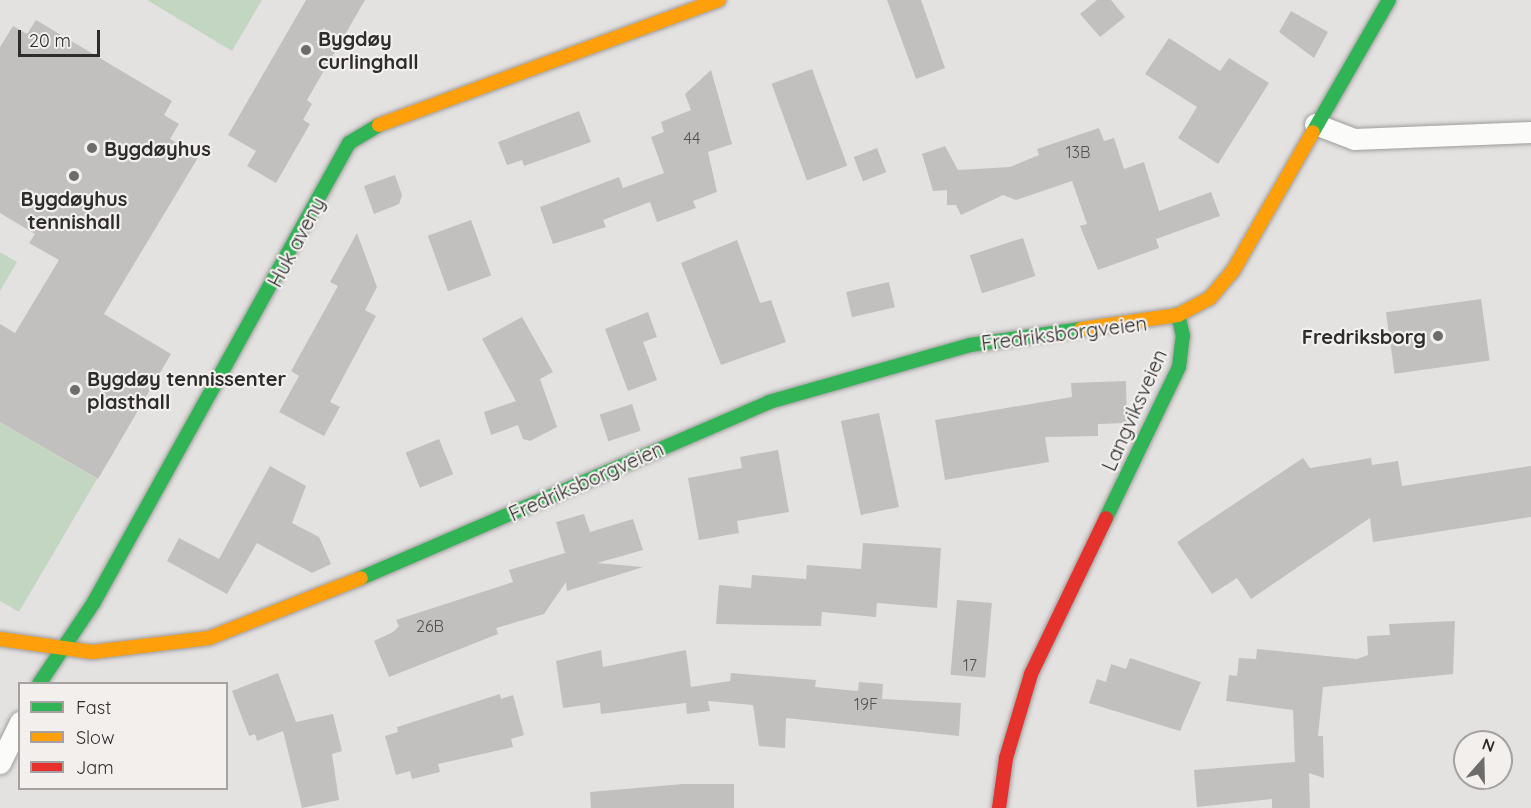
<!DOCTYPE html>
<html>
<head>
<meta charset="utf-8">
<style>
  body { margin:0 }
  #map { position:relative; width:1531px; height:808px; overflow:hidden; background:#e4e2e1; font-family:Quicksand,sans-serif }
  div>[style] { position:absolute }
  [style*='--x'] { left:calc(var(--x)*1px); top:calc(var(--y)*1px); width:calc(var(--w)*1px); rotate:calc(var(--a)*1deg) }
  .green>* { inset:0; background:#c3d6c1 }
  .building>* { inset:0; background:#c1c0bf; transform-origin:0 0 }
  .roads { filter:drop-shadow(0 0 2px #9e9c9c) drop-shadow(0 0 2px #9e9c9c) }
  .street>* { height:21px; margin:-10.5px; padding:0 10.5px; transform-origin:10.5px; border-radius:10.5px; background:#fbfbfa }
  .fast>* { height:14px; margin:-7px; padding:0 7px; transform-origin:7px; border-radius:7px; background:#30b455 }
  .slow>* { height:14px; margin:-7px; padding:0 7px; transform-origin:7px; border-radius:7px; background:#ff9f0a }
  .jam>* { height:14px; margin:-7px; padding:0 7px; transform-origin:7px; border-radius:7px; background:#e5322d }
  .dots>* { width:16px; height:16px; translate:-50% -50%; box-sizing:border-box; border:3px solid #f2efed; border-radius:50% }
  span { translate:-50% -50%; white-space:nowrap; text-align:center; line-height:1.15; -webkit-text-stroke:4.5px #f2efed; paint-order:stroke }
  .number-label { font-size:16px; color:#535251 }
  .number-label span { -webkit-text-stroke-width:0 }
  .poi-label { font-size:20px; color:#2e2d2c; font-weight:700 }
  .left { translate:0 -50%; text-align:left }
  .right { translate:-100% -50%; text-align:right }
  .street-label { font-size:20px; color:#2e2d2c }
  .legend { position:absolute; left:18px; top:682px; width:210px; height:108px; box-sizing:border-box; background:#f2efed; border:2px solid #a4a1a0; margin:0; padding:8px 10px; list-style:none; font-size:18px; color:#2e2d2c }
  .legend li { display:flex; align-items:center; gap:12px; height:30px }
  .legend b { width:30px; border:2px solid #a4a1a0 }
  .north { position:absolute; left:1453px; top:730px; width:60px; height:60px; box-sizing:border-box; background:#f2efed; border:2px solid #a4a1a0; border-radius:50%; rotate:20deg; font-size:16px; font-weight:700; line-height:24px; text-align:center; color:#2e2d2c }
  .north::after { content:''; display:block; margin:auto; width:21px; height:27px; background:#6e6c6b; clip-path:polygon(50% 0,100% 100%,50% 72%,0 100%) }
  .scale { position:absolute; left:18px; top:30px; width:82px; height:27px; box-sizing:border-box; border:3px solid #2e2d2c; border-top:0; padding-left:8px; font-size:18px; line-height:21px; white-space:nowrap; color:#2e2d2c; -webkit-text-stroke:4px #f2efed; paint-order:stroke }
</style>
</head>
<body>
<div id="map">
  <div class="green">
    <i style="clip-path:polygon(147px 0,262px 0,232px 51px)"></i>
    <i style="clip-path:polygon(0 252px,17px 262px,0 291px)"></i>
    <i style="clip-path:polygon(0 422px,97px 479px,19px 612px,0 601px)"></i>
  </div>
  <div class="building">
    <i style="clip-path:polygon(306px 0,365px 0,307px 100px,312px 104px,303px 120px,310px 124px,276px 183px,247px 166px,256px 151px,228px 135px)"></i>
    <i style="clip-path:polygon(887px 0,921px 0,945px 68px,916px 79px)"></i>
    <i style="clip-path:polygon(1097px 0,1111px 0,1125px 17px,1100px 37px,1080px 14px)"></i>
    <i style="clip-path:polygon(1291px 11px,1328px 32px,1314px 58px,1279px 32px)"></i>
    <i style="clip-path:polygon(36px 20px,172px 101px,164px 115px,179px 124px,170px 139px,199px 156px,104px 314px,171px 354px,98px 479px,0 422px,0 324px,15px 333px,59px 260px,29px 243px,35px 234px,0 213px,0 47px,13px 26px,27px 34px)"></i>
    <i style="clip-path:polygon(1169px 38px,1220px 71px,1229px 58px,1269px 83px,1218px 164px,1178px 138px,1197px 107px,1145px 74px)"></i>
    <i style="left:812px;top:69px;width:103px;height:43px;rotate:70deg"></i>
    <i style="clip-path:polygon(711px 70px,732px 144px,708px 152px,717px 192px,693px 201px,696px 208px,657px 222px,650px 202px,603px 220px,606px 227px,553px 244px,540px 207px,619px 177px,623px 188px,664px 173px,651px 137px,664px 132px,661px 122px,691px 110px,685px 94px)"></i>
    <i style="clip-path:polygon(579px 111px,591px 142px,524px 166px,522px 160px,507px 165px,498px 142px)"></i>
    <i style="clip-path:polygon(1099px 128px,1104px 141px,1114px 138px,1124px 169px,1144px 162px,1159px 211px,1211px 192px,1220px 216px,1156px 239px,1159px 248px,1098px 270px,1080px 226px,1087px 224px,1072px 181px,1016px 200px,1003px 195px,961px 215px,956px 205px,947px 205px,947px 190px,933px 191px,922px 154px,945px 146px,958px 170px,1010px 167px,1039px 155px,1037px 149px)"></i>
    <i style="left:877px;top:148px;width:26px;height:25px;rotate:69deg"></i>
    <i style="clip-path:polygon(395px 175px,402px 195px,399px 204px,374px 214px,364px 186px)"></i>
    <i style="left:471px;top:220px;width:59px;height:46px;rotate:70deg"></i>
    <i style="clip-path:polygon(357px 233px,377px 287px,365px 310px,376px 316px,330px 402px,340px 407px,324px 436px,279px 412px,299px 376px,291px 371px,338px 286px,330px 282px)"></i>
    <i style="left:1023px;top:238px;width:40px;height:56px;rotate:72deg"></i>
    <i style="clip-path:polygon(737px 240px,760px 303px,771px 300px,786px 342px,721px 365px,681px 263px)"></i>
    <i style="left:889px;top:282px;width:26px;height:44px;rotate:77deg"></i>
    <i style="left:1481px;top:299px;width:62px;height:96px;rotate:82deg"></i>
    <i style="clip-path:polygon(648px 312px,657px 337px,643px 342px,657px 380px,628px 391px,605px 329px)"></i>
    <i style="clip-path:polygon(522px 317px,553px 372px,540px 379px,557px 427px,530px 441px,523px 439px,518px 425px,491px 435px,484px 412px,516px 401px,482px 339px)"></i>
    <i style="clip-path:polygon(1126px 381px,1127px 423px,1098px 424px,1098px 436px,1045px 437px,1049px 462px,945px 480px,935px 420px,1072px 397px,1071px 383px)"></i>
    <i style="left:632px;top:404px;width:28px;height:34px;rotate:72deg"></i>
    <i style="left:879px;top:413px;width:96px;height:39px;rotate:78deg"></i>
    <i style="left:439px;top:439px;width:38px;height:36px;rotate:68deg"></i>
    <i style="clip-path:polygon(778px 450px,789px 512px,737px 521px,739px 533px,699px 540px,688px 478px,742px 468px,740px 457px)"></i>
    <i style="clip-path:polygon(1303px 458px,1310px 468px,1371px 458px,1372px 465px,1398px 461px,1402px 486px,1531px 466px,1531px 517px,1373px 542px,1370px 518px,1251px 599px,1237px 578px,1212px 594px,1177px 542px)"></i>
    <i style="clip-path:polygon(270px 466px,306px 486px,292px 523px,319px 537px,331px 564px,312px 573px,257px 543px,227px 594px,167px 561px,179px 538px,219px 559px)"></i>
    <i style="clip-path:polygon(584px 514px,590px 532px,633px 519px,643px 550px,597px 563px,643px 567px,567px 591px,566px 582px,544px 614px,496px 628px,498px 634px,389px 677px,374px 641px,393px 632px,399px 626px,396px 620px,513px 582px,509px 570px,565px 553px,556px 522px)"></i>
    <i style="clip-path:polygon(863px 543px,941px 548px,937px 608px,877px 603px,876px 617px,822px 612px,821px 626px,716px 624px,719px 585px,751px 588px,752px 575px,806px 579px,807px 565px,861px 569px)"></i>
    <i style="left:957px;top:600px;width:35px;height:75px;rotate:5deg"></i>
    <i style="clip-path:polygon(1455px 621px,1453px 674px,1323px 687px,1318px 736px,1323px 736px,1324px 778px,1309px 773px,1310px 808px,1272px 808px,1272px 799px,1197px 807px,1194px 770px,1295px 762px,1293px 710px,1226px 701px,1229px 675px,1237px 676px,1239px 658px,1256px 659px,1257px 649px,1357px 659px,1368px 655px,1367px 636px,1390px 635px,1389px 624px)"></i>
    <i style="clip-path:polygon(601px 650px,603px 667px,686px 650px,691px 687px,730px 681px,731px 673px,816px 680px,815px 687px,858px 691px,859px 682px,883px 684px,882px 699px,961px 703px,959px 736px,786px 718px,785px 748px,759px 746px,753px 705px,708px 701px,710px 711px,687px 714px,686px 703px,601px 714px,600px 703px,563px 708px,556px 661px)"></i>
    <i style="clip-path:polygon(1130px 658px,1201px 682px,1180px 731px,1089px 703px,1097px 679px,1106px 682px,1111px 664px,1126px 669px)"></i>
    <i style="clip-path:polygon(278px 673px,296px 722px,333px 714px,342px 751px,332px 754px,339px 800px,302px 808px,283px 731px,257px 741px,255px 734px,249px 736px,232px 691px)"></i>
    <i style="clip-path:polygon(500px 694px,501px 699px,513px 695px,524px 735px,511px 739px,513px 747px,438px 764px,440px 772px,412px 779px,410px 771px,396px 775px,385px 736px,398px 732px,397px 727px)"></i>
    <i style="clip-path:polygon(683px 784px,734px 784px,734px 808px,591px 808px,590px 792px)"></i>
  </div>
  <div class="roads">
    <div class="street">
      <i style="--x:1315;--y:124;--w:42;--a:21"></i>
      <i style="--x:1354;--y:139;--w:177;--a:-2.3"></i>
      <i style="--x:0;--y:763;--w:46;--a:-64"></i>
    </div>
    <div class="fast">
      <i style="--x:1313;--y:132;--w:152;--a:-60.1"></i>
      <i style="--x:1106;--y:518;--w:168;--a:-64.2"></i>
      <i style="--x:1179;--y:367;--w:31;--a:-83"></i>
      <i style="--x:1183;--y:336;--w:22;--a:-103"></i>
      <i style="--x:361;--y:578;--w:444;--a:-23.3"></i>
      <i style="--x:769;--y:402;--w:209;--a:-15.8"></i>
      <i style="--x:970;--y:345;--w:112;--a:-8.2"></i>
      <i style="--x:39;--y:684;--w:99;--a:-56.1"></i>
      <i style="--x:94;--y:602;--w:525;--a:-60.95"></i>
      <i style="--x:349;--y:143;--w:35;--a:-31"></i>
    </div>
    <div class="slow">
      <i style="--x:379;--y:125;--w:362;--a:-20.2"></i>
      <i style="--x:1081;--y:329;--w:98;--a:-8.2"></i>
      <i style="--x:1178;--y:315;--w:36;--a:-28"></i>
      <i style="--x:1210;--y:298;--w:35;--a:-50"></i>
      <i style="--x:1233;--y:271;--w:160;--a:-60.1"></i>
      <i style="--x:0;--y:639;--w:93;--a:8"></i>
      <i style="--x:92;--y:652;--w:118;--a:-6.8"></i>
      <i style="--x:209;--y:638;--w:163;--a:-21.5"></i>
    </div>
    <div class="jam">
      <i style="--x:999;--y:808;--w:50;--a:-82"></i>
      <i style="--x:1006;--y:758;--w:88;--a:-73.4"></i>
      <i style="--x:1031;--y:674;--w:173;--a:-64.3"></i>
    </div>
  </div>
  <div class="dots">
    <i style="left:306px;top:50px;background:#6e6c6b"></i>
    <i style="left:92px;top:148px;background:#6e6c6b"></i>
    <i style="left:74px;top:176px;background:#6e6c6b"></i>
    <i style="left:1438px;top:336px;background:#6e6c6b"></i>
    <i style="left:75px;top:390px;background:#6e6c6b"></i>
  </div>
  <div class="number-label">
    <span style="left:692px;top:138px">44</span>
    <span style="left:1078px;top:152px">13B</span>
    <span style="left:430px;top:626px">26B</span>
    <span style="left:970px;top:665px">17</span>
    <span style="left:866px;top:704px">19F</span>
  </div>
  <div class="poi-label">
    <span class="left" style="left:318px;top:50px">Bygdøy<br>curlinghall</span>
    <span class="left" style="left:104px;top:148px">Bygdøyhus</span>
    <span style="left:74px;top:210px">Bygdøyhus<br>tennishall</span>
    <span class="right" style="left:1426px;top:336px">Fredriksborg</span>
    <span class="left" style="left:87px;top:390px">Bygdøy tennissenter<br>plasthall</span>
  </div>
  <div class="street-label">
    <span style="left:296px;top:242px;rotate:-62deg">Huk aveny</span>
    <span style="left:1064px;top:333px;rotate:-7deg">Fredriksborgveien</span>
    <span style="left:1134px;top:410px;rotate:-66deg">Langviksveien</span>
    <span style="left:586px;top:481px;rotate:-24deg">Fredriksborgveien</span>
  </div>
  <ul class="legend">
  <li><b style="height:8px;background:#30b455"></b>Fast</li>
  <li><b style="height:8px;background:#ff9f0a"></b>Slow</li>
  <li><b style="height:8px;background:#e5322d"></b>Jam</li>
  </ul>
  <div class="north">N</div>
  <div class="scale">20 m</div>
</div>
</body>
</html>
